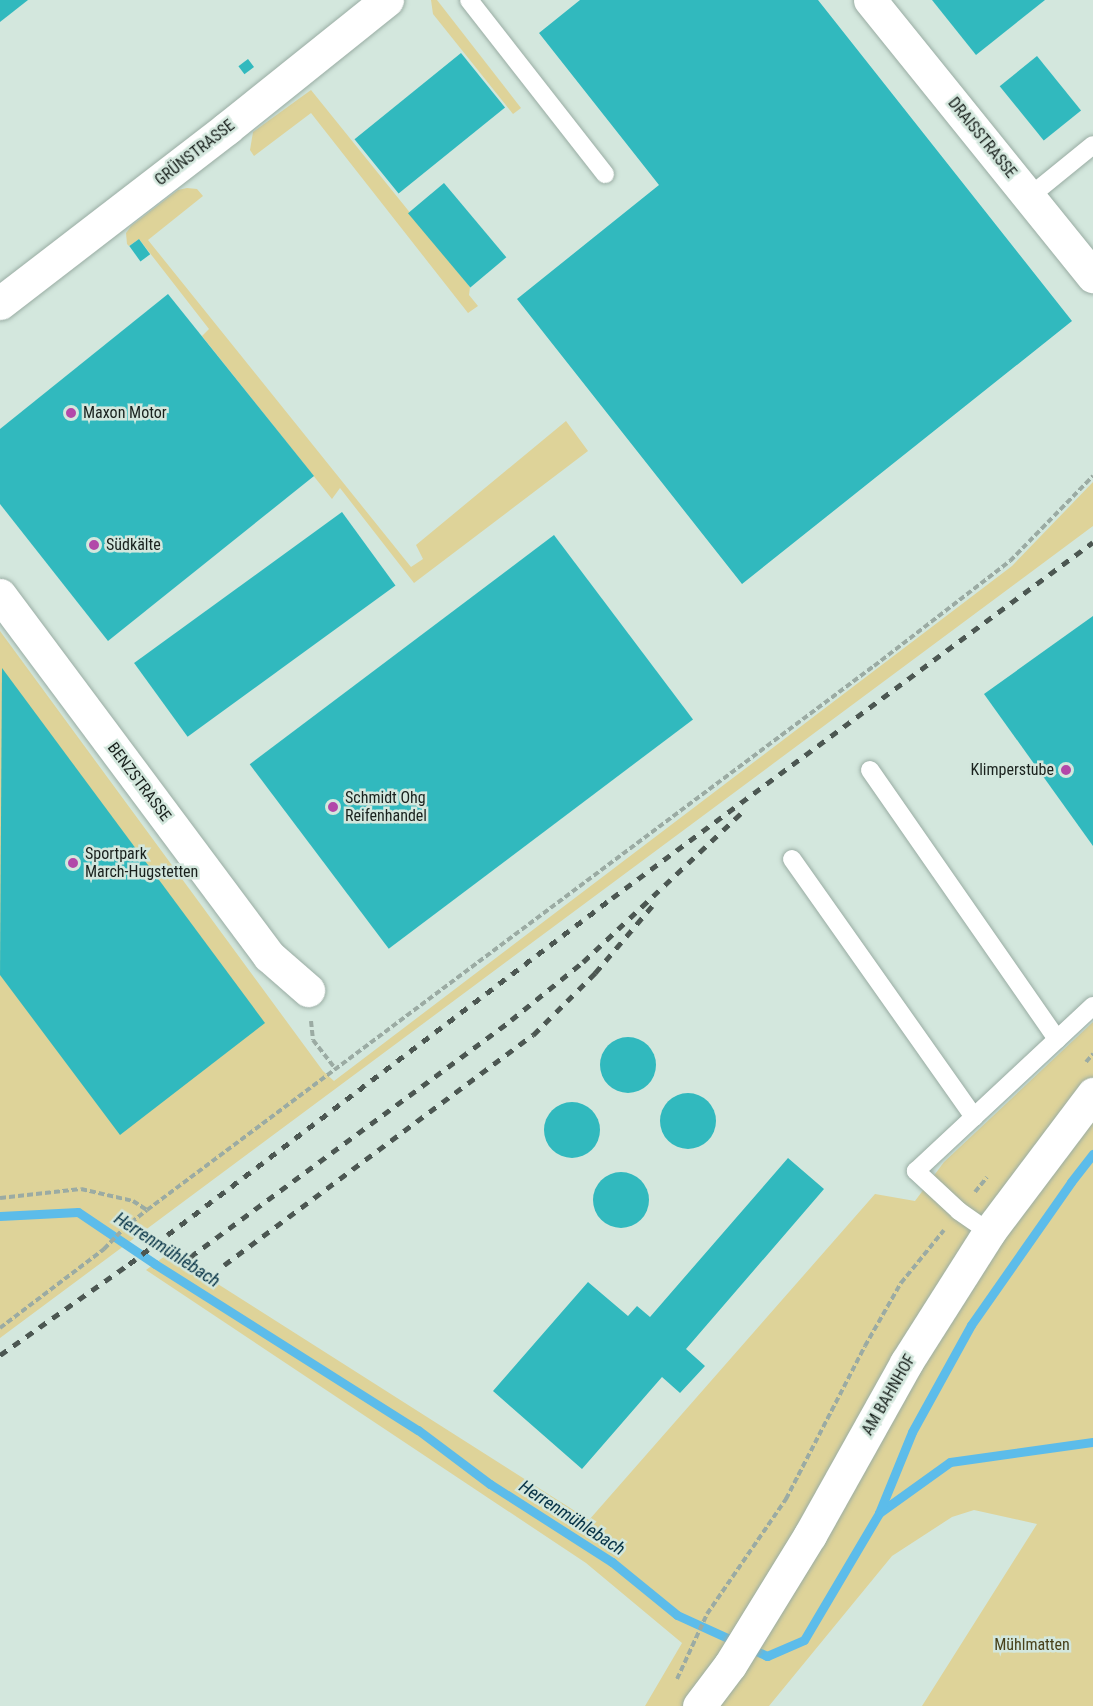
<!DOCTYPE html>
<html>
<head>
<meta charset="utf-8">
<style>
  body { margin:0 }
  #map { position:relative; width:1093px; height:1706px; overflow:hidden; background:#d3e7dd; font-family:"Roboto Condensed",sans-serif }
  div>[style] { position:absolute }
  [style*='--x'] { left:calc(var(--x)*1px); top:calc(var(--y)*1px); width:calc(var(--w)*1px); rotate:calc(var(--a)*1deg) }
  .green>* { inset:0; background:#ded399 }
  .stream>* { height:9px; margin:-4.5px; padding:0 4.5px; transform-origin:4.5px; border-radius:4.5px; background:#5cbcea }
  .building>* { inset:0; background:#31b9be; transform-origin:0 0 }
  .round { border-radius:50% }
  .path>* { height:4px; margin-top:-2px; transform-origin:0; background:repeating-linear-gradient(90deg,#9baba3 0 6px,transparent 0 9px) }
  .roads { filter:drop-shadow(0 0 2px #99aca3) drop-shadow(0 0 2px #99aca3) }
  .service>* { height:18px; margin:-9px; padding:0 9px; transform-origin:9px; border-radius:9px; background:#fff }
  .minor>* { height:33px; margin:-16.5px; padding:0 16.5px; transform-origin:16.5px; border-radius:16.5px; background:#fff }
  .secondary>* { height:33px; margin:-16.5px; padding:0 16.5px; transform-origin:16.5px; border-radius:16.5px; background:#fff }
  .rail>* { height:4.5px; margin-top:-2.25px; transform-origin:0; background:repeating-linear-gradient(90deg,#4c5752 0 8px,transparent 0 16px) }
  .dots>* { width:16px; height:16px; translate:-50% -50%; box-sizing:border-box; border:3px solid #d3e7dd; border-radius:50% }
  span { translate:-50% -50%; white-space:nowrap; text-align:center; line-height:1.15; -webkit-text-stroke:5px #d3e7dd; paint-order:stroke }
  .street-label { font-size:16px; color:#19211d }
  .poi-label { font-size:16px; color:#19211d }
  .left { translate:0 -50%; text-align:left }
  .right { translate:-100% -50%; text-align:right }
  .park-label { font-size:16px; color:#48411b }
  .water-label { font-size:18px; color:#073346; font-style:italic }
</style>
</head>
<body>
<div id="map">
  <div class="green">
    <i style="clip-path:polygon(431px 0,437px 0,521px 108px,513px 114px,433px 14px)"></i>
    <i style="clip-path:polygon(311px 90px,470px 287px,469px 295px,478px 306px,468px 313px,311px 113px,254px 156px,250px 150px,253px 132px)"></i>
    <i style="clip-path:polygon(187px 188px,197px 189px,203px 196px,148px 240px,411px 567px,423px 559px,416px 545px,566px 421px,588px 451px,414px 583px,340px 488px,332px 499px,202px 336px,209px 329px,139px 239px,129px 246px,127px 244px,126px 233px,131px 226px,178px 190px)"></i>
    <i style="clip-path:polygon(1093px 482px,1093px 526px,0 1338px,0 631px,323px 1071px,334px 1081px,1012px 566px)"></i>
    <i style="clip-path:polygon(1093px 1022px,1093px 1706px,922px 1706px,1037px 1524px,974px 1510px,952px 1517px,892px 1556px,769px 1706px,645px 1706px,682px 1643px,586px 1563px,146px 1270px,169px 1253px,589px 1520px,875px 1194px,915px 1201px,944px 1162px)"></i>
  </div>
  <div class="stream">
    <i style="--x:0;--y:1216;--w:78;--a:-2.9"></i>
    <i style="--x:78;--y:1212;--w:93;--a:34"></i>
    <i style="--x:155;--y:1264;--w:311;--a:32.3"></i>
    <i style="--x:418;--y:1430;--w:90;--a:36.9"></i>
    <i style="--x:490;--y:1484;--w:145;--a:32.6"></i>
    <i style="--x:612;--y:1562;--w:84;--a:39.2"></i>
    <i style="--x:677;--y:1615;--w:99;--a:24.5"></i>
    <i style="--x:767;--y:1656;--w:40;--a:-23.4"></i>
    <i style="--x:804;--y:1640;--w:147;--a:-59.4"></i>
    <i style="--x:879;--y:1513;--w:87;--a:-35.7"></i>
    <i style="--x:950;--y:1462;--w:144;--a:-8"></i>
    <i style="--x:879;--y:1513;--w:87;--a:-67.8"></i>
    <i style="--x:912;--y:1432;--w:122;--a:-61.1"></i>
    <i style="--x:971;--y:1325;--w:174;--a:-55"></i>
    <i style="--x:1071;--y:1182;--w:36;--a:-52"></i>
  </div>
  <div class="building">
    <i style="clip-path:polygon(0 0,28px 0,0 22px)"></i>
    <i style="clip-path:polygon(580px 0,818px 0,1072px 321px,742px 584px,517px 299px,659px 185px,539px 33px)"></i>
    <i style="clip-path:polygon(932px 0,1045px 0,976px 55px)"></i>
    <i style="left:461px;top:53px;width:70px;height:137px;rotate:51deg"></i>
    <i style="left:1037px;top:56px;width:70px;height:48px;rotate:51deg"></i>
    <i style="left:248px;top:59px;width:10px;height:12px;rotate:53deg"></i>
    <i style="left:444px;top:183px;width:97px;height:47px;rotate:50deg"></i>
    <i style="left:139px;top:239px;width:19px;height:12px;rotate:54deg"></i>
    <i style="clip-path:polygon(168px 294px,314px 476px,108px 641px,0 504px,0 429px)"></i>
    <i style="left:342px;top:512px;width:91px;height:257px;rotate:54deg"></i>
    <i style="left:554px;top:535px;width:231px;height:381px;rotate:53deg"></i>
    <i style="clip-path:polygon(1093px 616px,1093px 846px,984px 694px)"></i>
    <i style="clip-path:polygon(2px 668px,265px 1023px,120px 1135px,0 975px)"></i>
    <i class="round" style="left:600px;top:1037px;width:56px;height:56px"></i>
    <i class="round" style="left:660px;top:1093px;width:56px;height:56px"></i>
    <i class="round" style="left:544px;top:1102px;width:56px;height:56px"></i>
    <i style="clip-path:polygon(788px 1158px,824px 1189px,686px 1349px,705px 1366px,680px 1393px,662px 1377px,582px 1469px,493px 1391px,588px 1282px,628px 1316px,637px 1306px,650px 1317px)"></i>
    <i class="round" style="left:593px;top:1172px;width:56px;height:56px"></i>
  </div>
  <div class="path">
    <i style="--x:311;--y:1021;--w:19;--a:84"></i>
    <i style="--x:313;--y:1040;--w:37;--a:52"></i>
    <i style="--x:1086;--y:1062;--w:11;--a:-49"></i>
    <i style="--x:975;--y:1192;--w:19;--a:-51"></i>
    <i style="--x:0;--y:1198;--w:81;--a:-6.3"></i>
    <i style="--x:81;--y:1189;--w:53;--a:13"></i>
    <i style="--x:133;--y:1201;--w:17;--a:33"></i>
    <i style="--x:0;--y:1328;--w:131;--a:-37.2"></i>
    <i style="--x:104;--y:1249;--w:29;--a:-46"></i>
    <i style="--x:124;--y:1228;--w:29;--a:-38"></i>
    <i style="--x:147;--y:1210;--w:908;--a:-36.81"></i>
    <i style="--x:874;--y:666;--w:172;--a:-37.7"></i>
    <i style="--x:1010;--y:561;--w:119;--a:-45.7"></i>
    <i style="--x:677;--y:1679;--w:72;--a:-65.2"></i>
    <i style="--x:707;--y:1614;--w:140;--a:-55.5"></i>
    <i style="--x:786;--y:1499;--w:172;--a:-62.7"></i>
    <i style="--x:865;--y:1346;--w:73;--a:-60.3"></i>
    <i style="--x:901;--y:1283;--w:68;--a:-50.9"></i>
  </div>
  <div class="roads">
    <div class="service">
      <i style="--x:469;--y:0;--w:221;--a:52"></i>
      <i style="--x:1029;--y:197;--w:82;--a:-39.1"></i>
      <i style="--x:870;--y:770;--w:328;--a:55.2"></i>
      <i style="--x:792;--y:859;--w:316;--a:54.8"></i>
      <i style="--x:989;--y:1232;--w:37;--a:-145"></i>
      <i style="--x:959;--y:1211;--w:59;--a:-137.1"></i>
      <i style="--x:916;--y:1171;--w:242;--a:-43"></i>
    </div>
    <div class="minor">
      <i style="--x:870;--y:0;--w:355;--a:51.1"></i>
      <i style="--x:0;--y:303;--w:287;--a:-37.6"></i>
      <i style="--x:227;--y:128;--w:205;--a:-38.7"></i>
      <i style="--x:0;--y:595;--w:450;--a:53.3"></i>
      <i style="--x:269;--y:956;--w:52;--a:41.1"></i>
    </div>
    <div class="secondary">
      <i style="--x:699;--y:1706;--w:51;--a:-52.9"></i>
      <i style="--x:730;--y:1665;--w:153;--a:-58.4"></i>
      <i style="--x:810;--y:1535;--w:197;--a:-60.8"></i>
      <i style="--x:906;--y:1363;--w:155;--a:-57.6"></i>
      <i style="--x:989;--y:1232;--w:173;--a:-53"></i>
    </div>
  </div>
  <div class="rail">
    <i style="--x:190;--y:1257;--w:399;--a:-36.4"></i>
    <i style="--x:511;--y:1020;--w:92;--a:-38.9"></i>
    <i style="--x:583;--y:962;--w:219;--a:-43.3"></i>
    <i style="--x:224;--y:1265;--w:385;--a:-36.7"></i>
    <i style="--x:533;--y:1035;--w:88;--a:-45"></i>
    <i style="--x:595;--y:973;--w:88;--a:-49.6"></i>
    <i style="--x:0;--y:1355;--w:158;--a:-35.2"></i>
    <i style="--x:129;--y:1264;--w:606;--a:-37.15"></i>
    <i style="--x:612;--y:898;--w:598;--a:-36.51"></i>
  </div>
  <div class="dots">
    <i style="left:71px;top:413px;background:#b248a9"></i>
    <i style="left:94px;top:545px;background:#b248a9"></i>
    <i style="left:1066px;top:770px;background:#b248a9"></i>
    <i style="left:333px;top:807px;background:#b248a9"></i>
    <i style="left:73px;top:863px;background:#b248a9"></i>
  </div>
  <div class="street-label">
    <span style="left:982px;top:138px;rotate:51deg">DRAISSTRASSE</span>
    <span style="left:195px;top:153px;rotate:-38deg">GRÜNSTRASSE</span>
    <span style="left:139px;top:782px;rotate:53deg">BENZSTRASSE</span>
    <span style="left:889px;top:1395px;rotate:-60deg">AM BAHNHOF</span>
  </div>
  <div class="poi-label">
    <span class="left" style="left:83px;top:413px">Maxon Motor</span>
    <span class="left" style="left:106px;top:545px">Südkälte</span>
    <span class="right" style="left:1054px;top:770px">Klimperstube</span>
    <span class="left" style="left:345px;top:807px">Schmidt Ohg<br>Reifenhandel</span>
    <span class="left" style="left:85px;top:863px">Sportpark<br>March-Hugstetten</span>
  </div>
  <div class="park-label">
    <span style="left:1032px;top:1645px">Mühlmatten</span>
  </div>
  <div class="water-label">
    <span style="left:167px;top:1250px;rotate:33deg">Herrenmühlebach</span>
    <span style="left:572px;top:1518px;rotate:33deg">Herrenmühlebach</span>
  </div>
</div>
</body>
</html>
